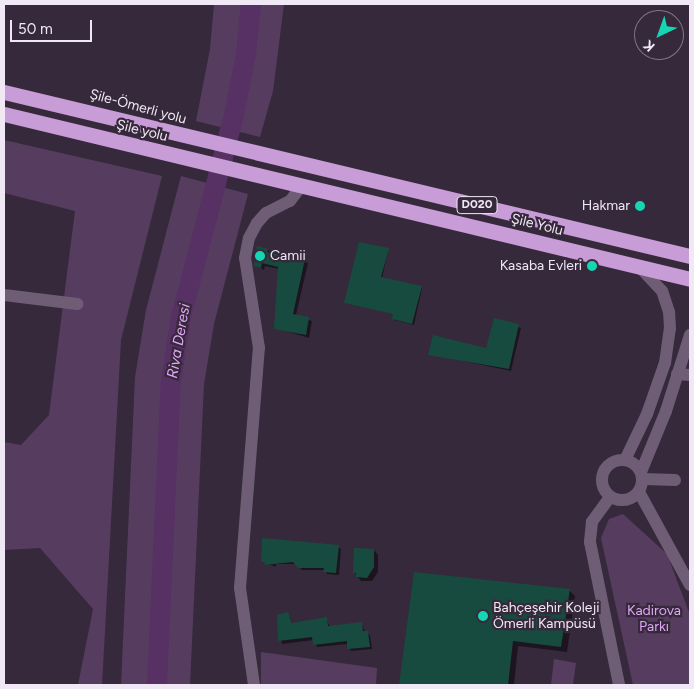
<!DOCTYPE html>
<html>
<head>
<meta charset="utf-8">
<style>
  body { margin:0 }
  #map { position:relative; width:694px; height:689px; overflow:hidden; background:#36293b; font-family:Figtree,sans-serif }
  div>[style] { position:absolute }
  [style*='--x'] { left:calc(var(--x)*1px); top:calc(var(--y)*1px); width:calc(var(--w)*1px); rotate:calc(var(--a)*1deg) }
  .green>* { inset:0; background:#563d5f }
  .shadow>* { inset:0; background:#0007 }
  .river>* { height:20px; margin:-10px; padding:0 10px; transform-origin:10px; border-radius:10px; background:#573064 }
  .building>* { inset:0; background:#184b3f }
  .minor>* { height:12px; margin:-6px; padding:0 6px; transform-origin:6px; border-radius:6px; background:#6f5d75 }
  .minor>.ring { margin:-6px; padding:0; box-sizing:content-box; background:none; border:12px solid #6f5d75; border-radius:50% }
  .highway>* { height:15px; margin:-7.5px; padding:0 7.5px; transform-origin:7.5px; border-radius:7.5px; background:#c79cd7 }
  .dots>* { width:14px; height:14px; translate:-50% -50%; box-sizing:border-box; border:2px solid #36293b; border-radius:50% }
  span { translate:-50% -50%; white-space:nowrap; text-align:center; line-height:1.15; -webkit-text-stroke:4.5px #36293b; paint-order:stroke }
  .shield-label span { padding:1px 4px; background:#36293b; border:1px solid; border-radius:4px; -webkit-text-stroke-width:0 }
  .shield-label { font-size:12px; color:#f0e8f4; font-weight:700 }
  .street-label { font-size:14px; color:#f0e8f4 }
  .poi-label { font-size:14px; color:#f0e8f4 }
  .right { translate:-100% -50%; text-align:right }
  .left { translate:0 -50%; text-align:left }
  .park-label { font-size:14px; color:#e1a6f6 }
  .water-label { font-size:15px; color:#e2a7f7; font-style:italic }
  .frame { position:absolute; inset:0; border:5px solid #f0e8f4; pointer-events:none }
  .north { position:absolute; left:634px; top:10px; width:50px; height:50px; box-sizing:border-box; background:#36293b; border:1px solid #807585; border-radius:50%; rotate:222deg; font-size:14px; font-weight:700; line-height:20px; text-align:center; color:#f0e8f4 }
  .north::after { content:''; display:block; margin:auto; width:18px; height:22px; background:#16d5b3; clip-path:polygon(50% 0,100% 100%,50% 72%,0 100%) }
  .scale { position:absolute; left:10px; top:20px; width:82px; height:22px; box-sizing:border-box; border:2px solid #f0e8f4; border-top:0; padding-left:6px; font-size:15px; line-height:18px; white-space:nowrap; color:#f0e8f4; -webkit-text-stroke:4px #36293b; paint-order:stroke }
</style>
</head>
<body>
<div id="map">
  <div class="green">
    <i style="clip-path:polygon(214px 4px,284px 4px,273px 91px,260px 137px,196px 121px,210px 49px)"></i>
    <i style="clip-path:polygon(4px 140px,162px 176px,121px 340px,102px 685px,78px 685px,93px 609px,40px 548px,4px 550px,4px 442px,21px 445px,49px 415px,75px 211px,4px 193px)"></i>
    <i style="clip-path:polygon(181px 176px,248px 194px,214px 324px,204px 384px,190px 685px,121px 685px,135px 377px,146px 310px)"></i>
    <i style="clip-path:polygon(623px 514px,667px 554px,690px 615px,690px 685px,633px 685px,601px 538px,609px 519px)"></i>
    <i style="clip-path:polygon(261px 652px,377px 668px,376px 685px,261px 685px)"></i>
    <i style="clip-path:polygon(554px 659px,576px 663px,573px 685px,551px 685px)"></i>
  </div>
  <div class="shadow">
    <i style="clip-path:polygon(268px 250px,308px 263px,296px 315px,312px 321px,309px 338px,276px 328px,279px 269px,265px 266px,264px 270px,256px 265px)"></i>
    <i style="clip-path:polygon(388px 250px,382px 279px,422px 288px,414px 325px,394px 320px,394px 314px,346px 303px)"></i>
    <i style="clip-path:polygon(494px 319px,521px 328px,511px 371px,429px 354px,487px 350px)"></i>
    <i style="clip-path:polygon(338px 547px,341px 549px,339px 575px,327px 574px,325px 570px,302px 570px,296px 564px,276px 564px,276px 567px,262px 561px)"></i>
    <i style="clip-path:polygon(374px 550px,378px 555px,378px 572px,372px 581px,361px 581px,354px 572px)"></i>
    <i style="clip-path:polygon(415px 574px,569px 590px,575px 596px,567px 652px,518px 646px,514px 685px,400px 685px)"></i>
    <i style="clip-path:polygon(288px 613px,293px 624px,326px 619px,330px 627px,362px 624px,365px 632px,370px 635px,372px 649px,351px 651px,348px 644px,317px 647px,314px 640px,282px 644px,278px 616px)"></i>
  </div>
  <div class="river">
    <i style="--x:157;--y:685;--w:304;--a:-87.4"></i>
    <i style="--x:171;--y:381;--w:65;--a:-81.1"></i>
    <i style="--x:181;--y:317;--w:209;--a:-75.3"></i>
    <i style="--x:234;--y:115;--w:62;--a:-78.9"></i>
    <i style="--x:246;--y:54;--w:50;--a:-84.3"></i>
  </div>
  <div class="building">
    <i style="clip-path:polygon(359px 242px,389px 248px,381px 277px,422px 286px,412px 324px,392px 319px,393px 314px,344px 303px)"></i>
    <i style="clip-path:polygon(257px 246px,268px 249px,267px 252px,305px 259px,293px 314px,309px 317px,306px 335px,274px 329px,278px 267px,262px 263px,261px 268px,254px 266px)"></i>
    <i style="clip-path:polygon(494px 318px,519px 324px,509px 369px,428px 355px,433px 335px,486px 348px)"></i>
    <i style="clip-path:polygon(262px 538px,339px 545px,336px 573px,323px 572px,324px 568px,298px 568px,293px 562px,264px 565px,265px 562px,261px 562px)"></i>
    <i style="clip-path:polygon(354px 548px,374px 549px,374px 567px,367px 578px,356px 577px,356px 573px,353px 573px)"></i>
    <i style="clip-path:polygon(414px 572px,570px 589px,561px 647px,513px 641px,508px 685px,399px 685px)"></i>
    <i style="clip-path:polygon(288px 612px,292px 623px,327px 617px,328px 626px,362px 622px,363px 631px,368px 631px,370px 647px,347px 649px,347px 641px,313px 645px,312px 637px,278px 641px,277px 615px)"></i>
  </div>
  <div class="minor">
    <i style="--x:4;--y:295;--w:74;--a:7"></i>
    <i style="--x:677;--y:374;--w:13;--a:4"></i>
    <i class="ring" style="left:602px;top:460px;width:28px;height:28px"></i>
    <i style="--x:625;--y:460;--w:51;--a:-64.4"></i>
    <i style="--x:647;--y:414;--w:54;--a:-70.6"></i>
    <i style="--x:665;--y:363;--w:34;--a:-82"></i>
    <i style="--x:670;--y:329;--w:17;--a:-93"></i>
    <i style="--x:669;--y:312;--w:22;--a:-108"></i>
    <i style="--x:662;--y:291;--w:33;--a:-133"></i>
    <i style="--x:641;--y:472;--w:66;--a:-67.7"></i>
    <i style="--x:666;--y:411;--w:80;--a:-72.5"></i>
    <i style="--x:643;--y:479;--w:32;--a:2"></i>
    <i style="--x:639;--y:492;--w:106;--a:61.3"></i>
    <i style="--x:610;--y:497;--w:31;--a:126"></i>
    <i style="--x:592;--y:522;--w:20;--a:96"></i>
    <i style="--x:590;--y:542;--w:146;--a:78.5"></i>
    <i style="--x:254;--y:685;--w:98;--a:-98.2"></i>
    <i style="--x:240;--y:588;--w:241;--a:-85.5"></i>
    <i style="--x:259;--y:348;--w:91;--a:-98.8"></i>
    <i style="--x:245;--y:258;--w:20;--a:-79"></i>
    <i style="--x:249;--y:238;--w:17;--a:-62"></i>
    <i style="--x:257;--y:223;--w:13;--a:-48"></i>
    <i style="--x:266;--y:213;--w:27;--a:-27"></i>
    <i style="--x:290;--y:201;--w:20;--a:-53"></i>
  </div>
  <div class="highway">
    <i style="--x:4;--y:92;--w:705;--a:13.45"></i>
    <i style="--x:4;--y:114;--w:706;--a:13.52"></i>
  </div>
  <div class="dots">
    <i style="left:640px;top:206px;background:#16d5b3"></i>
    <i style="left:260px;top:256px;background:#16d5b3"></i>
    <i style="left:592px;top:266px;background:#16d5b3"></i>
    <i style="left:483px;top:616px;background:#16d5b3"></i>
  </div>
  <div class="shield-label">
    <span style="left:477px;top:205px">D020</span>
  </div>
  <div class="street-label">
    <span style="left:138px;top:107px;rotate:15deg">Şile-Ömerli yolu</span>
    <span style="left:142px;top:131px;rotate:14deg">Şile yolu</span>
    <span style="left:537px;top:225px;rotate:14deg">Şile Yolu</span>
  </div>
  <div class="poi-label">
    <span class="right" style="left:630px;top:206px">Hakmar</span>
    <span class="left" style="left:270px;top:256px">Camii</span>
    <span class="right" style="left:582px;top:266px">Kasaba Evleri</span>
    <span class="left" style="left:493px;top:616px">Bahçeşehir Koleji<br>Ömerli Kampüsü</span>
  </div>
  <div class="park-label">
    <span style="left:654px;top:619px">Kadirova<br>Parkı</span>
  </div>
  <div class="water-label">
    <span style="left:179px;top:341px;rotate:-80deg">Riva Deresi</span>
  </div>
  <div class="frame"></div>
  <div class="north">K</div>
  <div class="scale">50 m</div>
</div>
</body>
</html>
